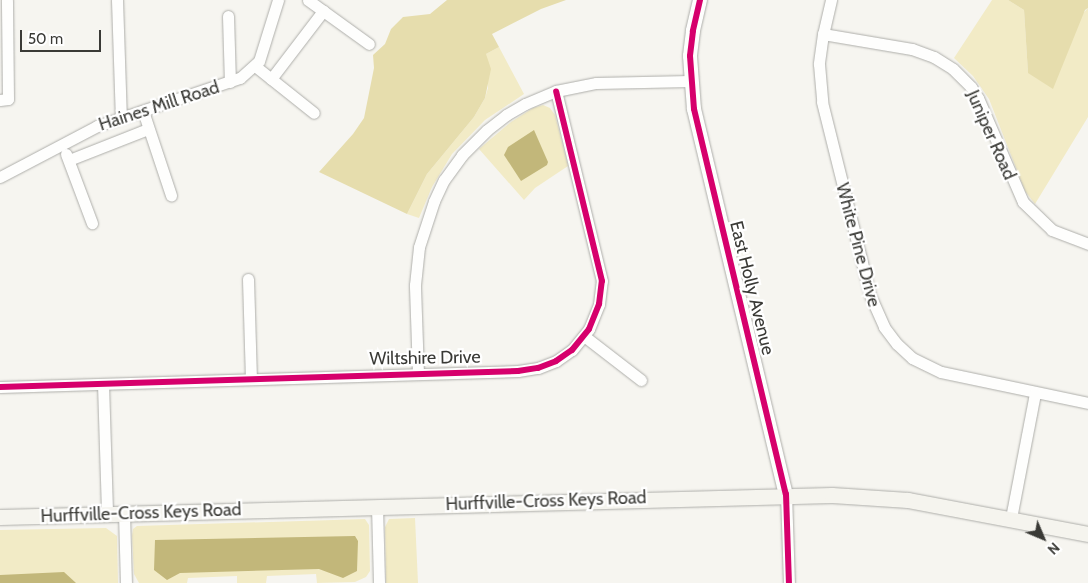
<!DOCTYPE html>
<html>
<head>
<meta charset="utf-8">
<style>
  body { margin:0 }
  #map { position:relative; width:1088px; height:583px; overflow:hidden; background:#f6f5f0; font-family:Cabin,sans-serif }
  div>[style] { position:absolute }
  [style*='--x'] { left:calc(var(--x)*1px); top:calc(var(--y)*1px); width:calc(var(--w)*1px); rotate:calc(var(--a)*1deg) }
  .green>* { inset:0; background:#f2ebc6 }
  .forest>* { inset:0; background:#e6ddad }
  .water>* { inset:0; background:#c2b77a }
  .roads { filter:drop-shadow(0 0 1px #aeaeaa) drop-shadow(0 0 1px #aeaeaa) }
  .minor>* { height:11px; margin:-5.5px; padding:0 5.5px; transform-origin:5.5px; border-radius:5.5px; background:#fefefd }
  .tertiary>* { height:14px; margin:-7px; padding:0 7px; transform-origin:7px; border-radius:7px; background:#fefefd }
  .secondary>* { height:15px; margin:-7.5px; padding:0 7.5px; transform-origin:7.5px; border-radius:7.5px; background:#f5f4ee }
  .cycleway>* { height:6px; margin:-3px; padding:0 3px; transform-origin:3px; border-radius:3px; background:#d6006c }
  span { translate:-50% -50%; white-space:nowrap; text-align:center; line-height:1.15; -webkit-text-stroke:4.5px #fff; paint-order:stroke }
  .street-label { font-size:18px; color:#3a3a36 }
  .north { position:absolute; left:1018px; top:513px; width:50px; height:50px; -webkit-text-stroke:4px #fff; paint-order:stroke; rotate:135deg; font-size:14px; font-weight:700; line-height:20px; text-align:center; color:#3a3a36 }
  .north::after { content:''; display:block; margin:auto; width:18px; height:22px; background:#3a3a36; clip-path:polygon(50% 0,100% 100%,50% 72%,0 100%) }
  .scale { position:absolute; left:20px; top:30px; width:81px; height:22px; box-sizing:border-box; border:2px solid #3a3a36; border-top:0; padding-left:6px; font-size:15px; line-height:18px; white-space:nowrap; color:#3a3a36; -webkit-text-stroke:4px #fff; paint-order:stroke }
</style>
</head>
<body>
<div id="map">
  <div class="green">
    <i style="clip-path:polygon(992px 0,1008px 0,1024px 10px,1028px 73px,1088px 8px,1088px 117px,1035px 204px,1025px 191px,989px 99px,973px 76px,954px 58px)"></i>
    <i style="clip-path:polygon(499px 47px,524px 94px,485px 120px,452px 154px,432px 187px,419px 218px,407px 214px,427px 174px,474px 117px,485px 98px,488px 88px,486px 54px)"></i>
    <i style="clip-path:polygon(543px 105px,550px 108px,555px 115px,568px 166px,535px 188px,524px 200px,479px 149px,511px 122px,533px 108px)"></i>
    <i style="clip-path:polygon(415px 518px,418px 583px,386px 583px,385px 527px,389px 519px)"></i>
    <i style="clip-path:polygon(365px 519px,369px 525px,370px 571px,366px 577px,355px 582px,317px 583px,316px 574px,267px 576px,266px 583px,237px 583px,237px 576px,188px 578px,187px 583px,139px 583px,134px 574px,132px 536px,133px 529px,137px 526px)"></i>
    <i style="clip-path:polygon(106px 528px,117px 536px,118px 583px,0 583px,0 530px)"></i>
  </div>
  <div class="forest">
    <i style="clip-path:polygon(447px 0,566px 0,541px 9px,492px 34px,499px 47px,486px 54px,491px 69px,485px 98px,474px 117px,427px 174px,407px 214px,319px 172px,353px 134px,364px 118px,374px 68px,373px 55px,385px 44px,391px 29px,403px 17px,430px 14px)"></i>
    <i style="clip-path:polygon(1008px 0,1088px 0,1088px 8px,1085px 10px,1053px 89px,1028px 73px,1024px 10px)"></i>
  </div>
  <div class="water">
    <i style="clip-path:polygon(534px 130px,548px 162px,547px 165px,521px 181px,504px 155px,508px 147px)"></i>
    <i style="clip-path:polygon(355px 536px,358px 541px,357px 571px,343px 578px,319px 569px,180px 573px,167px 580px,154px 570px,155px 540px)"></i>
    <i style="clip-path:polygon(64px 572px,76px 583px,0 583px,0 575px)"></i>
  </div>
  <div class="roads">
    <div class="minor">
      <i style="--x:117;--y:0;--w:118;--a:88.1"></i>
      <i style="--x:308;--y:0;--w:75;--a:35.8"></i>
      <i style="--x:831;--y:0;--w:35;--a:103"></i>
      <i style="--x:823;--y:34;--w:30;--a:98"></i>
      <i style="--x:819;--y:64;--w:38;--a:85"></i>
      <i style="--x:822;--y:102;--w:199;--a:76"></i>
      <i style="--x:870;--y:295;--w:35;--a:66"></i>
      <i style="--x:884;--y:327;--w:21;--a:53"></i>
      <i style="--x:897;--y:344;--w:21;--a:43"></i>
      <i style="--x:912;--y:358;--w:32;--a:26"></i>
      <i style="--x:941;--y:372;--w:150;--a:11.9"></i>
      <i style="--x:228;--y:16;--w:66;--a:88.3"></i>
      <i style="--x:823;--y:34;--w:90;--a:9.6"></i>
      <i style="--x:912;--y:49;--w:23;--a:20"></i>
      <i style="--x:934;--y:57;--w:22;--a:32"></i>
      <i style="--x:953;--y:69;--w:25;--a:45"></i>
      <i style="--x:971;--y:87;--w:13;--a:58"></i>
      <i style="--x:978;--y:98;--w:113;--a:66.6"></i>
      <i style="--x:1023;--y:202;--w:40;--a:44"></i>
      <i style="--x:1052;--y:230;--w:39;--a:21"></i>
      <i style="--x:255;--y:66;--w:75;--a:38.5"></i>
      <i style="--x:271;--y:79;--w:86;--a:-52.6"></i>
      <i style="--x:0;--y:100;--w:8;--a:-7"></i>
      <i style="--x:8;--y:99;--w:99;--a:-90.6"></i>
      <i style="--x:143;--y:111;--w:89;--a:71.6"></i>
      <i style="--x:66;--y:154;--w:74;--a:69.4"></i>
      <i style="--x:69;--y:160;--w:85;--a:-21.4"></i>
      <i style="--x:0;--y:177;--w:110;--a:-27.7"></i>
      <i style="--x:97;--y:126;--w:151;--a:-18.6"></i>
      <i style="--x:240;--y:78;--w:25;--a:-42"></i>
      <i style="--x:259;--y:61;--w:64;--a:-72.7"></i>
      <i style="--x:248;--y:279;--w:99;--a:88.3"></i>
      <i style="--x:584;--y:336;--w:72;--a:37.7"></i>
      <i style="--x:418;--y:373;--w:88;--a:-92"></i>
      <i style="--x:415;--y:285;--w:38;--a:-84"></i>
      <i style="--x:419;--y:247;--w:48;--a:-71.9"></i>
      <i style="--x:434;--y:201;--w:23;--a:-65"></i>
      <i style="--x:444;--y:180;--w:31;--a:-54"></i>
      <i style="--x:462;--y:155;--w:35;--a:-45"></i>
      <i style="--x:487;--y:130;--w:24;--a:-38"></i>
      <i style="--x:506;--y:115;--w:22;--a:-30"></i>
      <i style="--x:525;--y:104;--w:34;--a:-23"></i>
      <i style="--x:556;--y:91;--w:41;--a:-11.3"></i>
      <i style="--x:596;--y:83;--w:94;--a:-1.2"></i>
      <i style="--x:103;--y:384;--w:130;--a:88.2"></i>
      <i style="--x:0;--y:387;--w:518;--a:-1.77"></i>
      <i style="--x:518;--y:371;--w:20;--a:-9"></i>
      <i style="--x:538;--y:368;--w:19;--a:-21"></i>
      <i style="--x:556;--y:361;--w:19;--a:-35"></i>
      <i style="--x:572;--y:350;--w:27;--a:-51"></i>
      <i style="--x:589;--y:329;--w:27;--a:-68"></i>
      <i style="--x:599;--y:304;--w:23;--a:-83"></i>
      <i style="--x:602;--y:281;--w:195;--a:-103.6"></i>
      <i style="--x:786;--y:494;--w:89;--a:88.1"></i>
      <i style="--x:377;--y:506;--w:77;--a:88.5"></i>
      <i style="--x:124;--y:513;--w:70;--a:88.4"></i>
      <i style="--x:1011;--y:518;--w:127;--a:-79.1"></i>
    </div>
    <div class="tertiary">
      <i style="--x:700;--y:0;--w:32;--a:103"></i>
      <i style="--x:693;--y:31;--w:25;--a:97"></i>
      <i style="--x:690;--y:56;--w:53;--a:85.7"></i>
      <i style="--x:694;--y:109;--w:396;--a:76.6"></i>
    </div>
    <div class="secondary">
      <i style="--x:0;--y:517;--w:832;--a:-1.51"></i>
      <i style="--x:832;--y:495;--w:76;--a:3.8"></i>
      <i style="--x:908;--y:500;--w:183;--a:10.7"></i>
    </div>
  </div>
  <div class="cycleway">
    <i style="--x:700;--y:0;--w:32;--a:103"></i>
    <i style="--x:693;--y:31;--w:25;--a:97"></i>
    <i style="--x:690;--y:56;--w:53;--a:85.7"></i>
    <i style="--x:694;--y:109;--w:396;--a:76.6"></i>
    <i style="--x:786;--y:494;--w:89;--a:88.1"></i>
    <i style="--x:0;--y:387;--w:518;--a:-1.77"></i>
    <i style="--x:518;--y:371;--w:20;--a:-9"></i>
    <i style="--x:538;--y:368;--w:19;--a:-21"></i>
    <i style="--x:556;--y:361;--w:19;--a:-35"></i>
    <i style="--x:572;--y:350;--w:27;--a:-51"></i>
    <i style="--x:589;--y:329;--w:27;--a:-68"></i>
    <i style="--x:599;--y:304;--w:23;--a:-83"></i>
    <i style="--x:602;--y:281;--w:195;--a:-103.6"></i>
  </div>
  <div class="street-label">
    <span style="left:159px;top:106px;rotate:-18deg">Haines Mill Road</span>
    <span style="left:991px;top:135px;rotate:66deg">Juniper Road</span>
    <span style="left:858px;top:245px;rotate:75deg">White Pine Drive</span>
    <span style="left:752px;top:288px;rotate:76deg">East Holly Avenue</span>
    <span style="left:425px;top:358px;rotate:-1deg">Wiltshire Drive</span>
    <span style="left:546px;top:501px;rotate:-2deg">Hurffville-Cross Keys Road</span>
    <span style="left:141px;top:513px;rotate:-2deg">Hurffville-Cross Keys Road</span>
  </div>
  <div class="north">N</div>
  <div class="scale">50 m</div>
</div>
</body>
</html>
